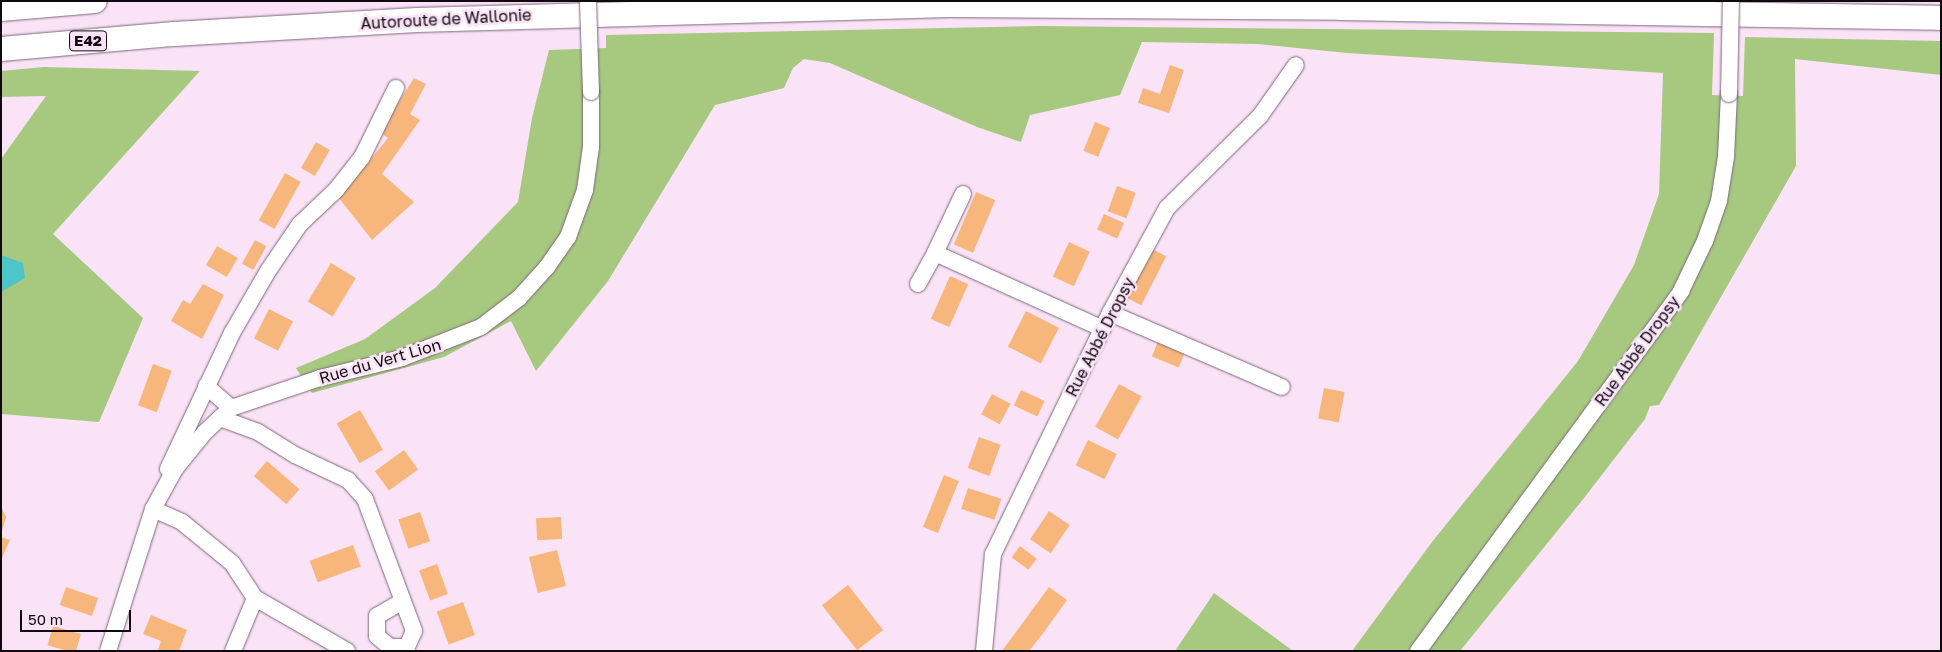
<!DOCTYPE html>
<html>
<head>
<meta charset="utf-8">
<style>
  body { margin:0 }
  #map { position:relative; width:1942px; height:652px; overflow:hidden; background:#fae2f7; font-family:"Golos Text",sans-serif }
  div>[style] { position:absolute }
  [style*='--x'] { left:calc(var(--x)*1px); top:calc(var(--y)*1px); width:calc(var(--w)*1px); rotate:calc(var(--a)*1deg) }
  .green>* { inset:0; background:#a6c97f }
  .water>* { inset:0; background:#4dc5c9 }
  .building>* { inset:0; background:#f7b77c; transform-origin:0 0 }
  .roads { filter:drop-shadow(0 0 1px #7d687b) drop-shadow(0 0 1px #7d687b) }
  .minor>* { height:16px; margin:-8px; padding:0 8px; transform-origin:8px; border-radius:8px; background:#fff }
  .highway>* { height:24px; margin:-12px; padding:0 12px; transform-origin:12px; border-radius:12px; background:#fff }
  .bridges { filter:drop-shadow(0 0 1px #7d687b) drop-shadow(0 0 1px #7d687b) }
  .minor-bridge>* { height:16px; margin:-8px; padding:0 8px; transform-origin:8px; border-radius:8px; background:#fff }
  span { translate:-50% -50%; white-space:nowrap; text-align:center; line-height:1.15; -webkit-text-stroke:5px #fae2f7; paint-order:stroke }
  .shield-label span { padding:1px 4px; background:#fae2f7; border:1px solid; border-radius:4px; -webkit-text-stroke-width:0 }
  .shield-label { font-size:15px; color:#10090f; font-weight:700 }
  .street-label { font-size:16px; color:#10090f }
  .frame { position:absolute; inset:0; border:2px solid #10090f; pointer-events:none }
  .scale { position:absolute; left:20px; top:610px; width:111px; height:22px; box-sizing:border-box; border:2px solid #10090f; border-top:0; padding-left:6px; font-size:15px; line-height:18px; white-space:nowrap; color:#10090f; -webkit-text-stroke:4px #fae2f7; paint-order:stroke }
</style>
</head>
<body>
<div id="map">
  <div class="green">
    <i style="clip-path:polygon(1039px 26px,1714px 33px,1712px 95px,1743px 96px,1745px 37px,1941px 41px,1941px 75px,1795px 59px,1796px 166px,1659px 405px,1650px 406px,1645px 419px,1584px 498px,1460px 651px,1352px 651px,1432px 542px,1578px 361px,1634px 265px,1659px 194px,1663px 73px,1347px 53px,1258px 44px,1142px 42px,1120px 95px,1030px 115px,1021px 142px,977px 127px,830px 63px,804px 59px,793px 68px,784px 88px,715px 105px,608px 281px,536px 371px,511px 321px,444px 357px,312px 393px,296px 368px,365px 339px,435px 288px,518px 202px,532px 118px,549px 50px,606px 48px,606px 35px)"></i>
    <i style="clip-path:polygon(44px 67px,200px 71px,53px 234px,143px 318px,99px 422px,1px 414px,1px 159px,46px 96px,1px 97px,1px 71px)"></i>
    <i style="clip-path:polygon(1214px 593px,1293px 651px,1175px 651px)"></i>
  </div>
  <div class="water">
    <i style="clip-path:polygon(1px 255px,23px 263px,25px 278px,1px 292px)"></i>
  </div>
  <div class="building">
    <i style="clip-path:polygon(1170px 65px,1184px 70px,1169px 113px,1138px 103px,1143px 88px,1160px 94px)"></i>
    <i style="clip-path:polygon(414px 78px,426px 84px,410px 114px,420px 120px,382px 174px,414px 202px,372px 240px,339px 198px,388px 138px,380px 132px)"></i>
    <i style="left:1095px;top:122px;width:16px;height:31px;rotate:22deg"></i>
    <i style="left:316px;top:142px;width:16px;height:30px;rotate:30deg"></i>
    <i style="left:285px;top:173px;width:18px;height:54px;rotate:29deg"></i>
    <i style="left:1117px;top:186px;width:20px;height:27px;rotate:20deg"></i>
    <i style="left:976px;top:192px;width:21px;height:57px;rotate:23deg"></i>
    <i style="left:1104px;top:214px;width:22px;height:17px;rotate:24deg"></i>
    <i style="left:255px;top:240px;width:13px;height:27px;rotate:29deg"></i>
    <i style="left:1069px;top:242px;width:23px;height:38px;rotate:25deg"></i>
    <i style="left:217px;top:246px;width:24px;height:22px;rotate:30deg"></i>
    <i style="left:1152px;top:249px;width:16px;height:55px;rotate:27deg"></i>
    <i style="left:331px;top:263px;width:29px;height:45px;rotate:31deg"></i>
    <i style="left:950px;top:276px;width:20px;height:47px;rotate:24deg"></i>
    <i style="clip-path:polygon(203px 284px,224px 295px,202px 339px,171px 321px,183px 300px,190px 304px)"></i>
    <i style="left:269px;top:309px;width:27px;height:33px;rotate:27deg"></i>
    <i style="left:1026px;top:311px;width:37px;height:40px;rotate:27deg"></i>
    <i style="left:1159px;top:339px;width:29px;height:19px;rotate:22deg"></i>
    <i style="left:153px;top:364px;width:20px;height:44px;rotate:20deg"></i>
    <i style="left:1119px;top:384px;width:26px;height:49px;rotate:29deg"></i>
    <i style="left:1324px;top:388px;width:21px;height:31px;rotate:11deg"></i>
    <i style="left:1021px;top:390px;width:26px;height:17px;rotate:25deg"></i>
    <i style="left:992px;top:394px;width:21px;height:23px;rotate:28deg"></i>
    <i style="left:360px;top:410px;width:46px;height:27px;rotate:60deg"></i>
    <i style="left:979px;top:437px;width:23px;height:33px;rotate:20deg"></i>
    <i style="left:1088px;top:440px;width:32px;height:28px;rotate:26deg"></i>
    <i style="left:404px;top:450px;width:24px;height:36px;rotate:54deg"></i>
    <i style="left:267px;top:461px;width:43px;height:20px;rotate:41deg"></i>
    <i style="left:944px;top:475px;width:16px;height:56px;rotate:22deg"></i>
    <i style="left:968px;top:488px;width:35px;height:22px;rotate:18deg"></i>
    <i style="clip-path:polygon(1px 506px,6px 517px,2px 531px,1px 531px)"></i>
    <i style="left:1049px;top:511px;width:25px;height:34px;rotate:34deg"></i>
    <i style="left:420px;top:512px;width:31px;height:23px;rotate:71deg"></i>
    <i style="left:561px;top:517px;width:22px;height:25px;rotate:87deg"></i>
    <i style="clip-path:polygon(1px 537px,10px 540px,1px 560px)"></i>
    <i style="left:353px;top:545px;width:23px;height:46px;rotate:70deg"></i>
    <i style="left:1020px;top:546px;width:21px;height:14px;rotate:37deg"></i>
    <i style="left:557px;top:550px;width:37px;height:29px;rotate:76deg"></i>
    <i style="left:437px;top:564px;width:32px;height:19px;rotate:70deg"></i>
    <i style="left:848px;top:585px;width:57px;height:33px;rotate:52deg"></i>
    <i style="left:66px;top:587px;width:34px;height:19px;rotate:19deg"></i>
    <i style="clip-path:polygon(1049px 587px,1067px 600px,1041px 636px,1029px 651px,1002px 651px)"></i>
    <i style="left:463px;top:602px;width:35px;height:28px;rotate:70deg"></i>
    <i style="clip-path:polygon(151px 615px,187px 630px,179px 651px,158px 650px,161px 641px,143px 634px)"></i>
    <i style="left:53px;top:626px;width:29px;height:20px;rotate:16deg"></i>
  </div>
  <div class="roads">
    <div class="minor">
      <i style="--x:963;--y:194;--w:65;--a:115.4"></i>
      <i style="--x:935;--y:253;--w:184;--a:24.3"></i>
      <i style="--x:918;--y:284;--w:35;--a:-61"></i>
      <i style="--x:1110;--y:313;--w:187;--a:23.3"></i>
      <i style="--x:206;--y:386;--w:33;--a:41"></i>
      <i style="--x:220;--y:418;--w:40;--a:20.2"></i>
      <i style="--x:258;--y:432;--w:44;--a:31.9"></i>
      <i style="--x:295;--y:455;--w:59;--a:25.3"></i>
      <i style="--x:348;--y:480;--w:25;--a:48"></i>
      <i style="--x:365;--y:499;--w:141;--a:69.6"></i>
      <i style="--x:414;--y:631;--w:17;--a:114"></i>
      <i style="--x:407;--y:647;--w:17;--a:180"></i>
      <i style="--x:390;--y:647;--w:17;--a:-140"></i>
      <i style="--x:377;--y:636;--w:20;--a:-90"></i>
      <i style="--x:377;--y:616;--w:28;--a:-30"></i>
      <i style="--x:168;--y:469;--w:150;--a:-64.8"></i>
      <i style="--x:232;--y:333;--w:72;--a:-59.9"></i>
      <i style="--x:268;--y:271;--w:57;--a:-55.8"></i>
      <i style="--x:300;--y:224;--w:50;--a:-43.4"></i>
      <i style="--x:336;--y:190;--w:42;--a:-51.8"></i>
      <i style="--x:362;--y:157;--w:77;--a:-63.8"></i>
      <i style="--x:153;--y:509;--w:32;--a:24"></i>
      <i style="--x:182;--y:522;--w:65;--a:39.4"></i>
      <i style="--x:232;--y:563;--w:42;--a:56.7"></i>
      <i style="--x:255;--y:598;--w:57;--a:112.5"></i>
      <i style="--x:255;--y:598;--w:106;--a:29.9"></i>
      <i style="--x:108;--y:651;--w:149;--a:-72.4"></i>
      <i style="--x:153;--y:509;--w:46;--a:-61.2"></i>
      <i style="--x:175;--y:469;--w:46;--a:-51.1"></i>
      <i style="--x:204;--y:433;--w:37;--a:-43"></i>
      <i style="--x:231;--y:408;--w:94;--a:-18.6"></i>
      <i style="--x:320;--y:378;--w:84;--a:-13.7"></i>
      <i style="--x:402;--y:358;--w:85;--a:-21.4"></i>
      <i style="--x:481;--y:327;--w:48;--a:-37.3"></i>
      <i style="--x:519;--y:298;--w:42;--a:-47.9"></i>
      <i style="--x:547;--y:267;--w:37;--a:-55"></i>
      <i style="--x:568;--y:237;--w:50;--a:-70.1"></i>
      <i style="--x:585;--y:190;--w:43;--a:-82.1"></i>
      <i style="--x:591;--y:147;--w:55;--a:-90"></i>
      <i style="--x:984;--y:651;--w:97;--a:-84.7"></i>
      <i style="--x:993;--y:554;--w:268;--a:-64.1"></i>
      <i style="--x:1110;--y:313;--w:119;--a:-61.5"></i>
      <i style="--x:1167;--y:208;--w:131;--a:-44.7"></i>
      <i style="--x:1260;--y:116;--w:62;--a:-54.8"></i>
      <i style="--x:1418;--y:651;--w:446;--a:-53.8"></i>
      <i style="--x:1681;--y:291;--w:55;--a:-64.4"></i>
      <i style="--x:1705;--y:241;--w:42;--a:-70.7"></i>
      <i style="--x:1719;--y:201;--w:45;--a:-81"></i>
      <i style="--x:1726;--y:157;--w:63;--a:-87.3"></i>
    </div>
    <div class="highway">
      <i style="--x:1;--y:9;--w:94;--a:-4.9"></i>
      <i style="--x:1;--y:49;--w:174;--a:-5"></i>
      <i style="--x:174;--y:34;--w:243;--a:-3.3"></i>
      <i style="--x:417;--y:20;--w:533;--a:-1.61"></i>
      <i style="--x:950;--y:5;--w:391;--a:0.4"></i>
      <i style="--x:1341;--y:8;--w:600;--a:0.95"></i>
    </div>
  </div>
  <div class="bridges">
    <div class="minor-bridge">
      <i style="--x:588;--y:1;--w:91;--a:88.1"></i>
      <i style="--x:1729;--y:94;--w:93;--a:-88.8"></i>
    </div>
  </div>
  <div class="shield-label">
    <span style="left:88px;top:41px">E42</span>
  </div>
  <div class="street-label">
    <span style="left:446px;top:19px;rotate:-3deg">Autoroute de Wallonie</span>
    <span style="left:1100px;top:337px;rotate:-63deg">Rue Abbé Dropsy</span>
    <span style="left:1637px;top:351px;rotate:-54deg">Rue Abbé Dropsy</span>
    <span style="left:380px;top:361px;rotate:-16deg">Rue du Vert Lion</span>
  </div>
  <div class="frame"></div>
  <div class="scale">50 m</div>
</div>
</body>
</html>
